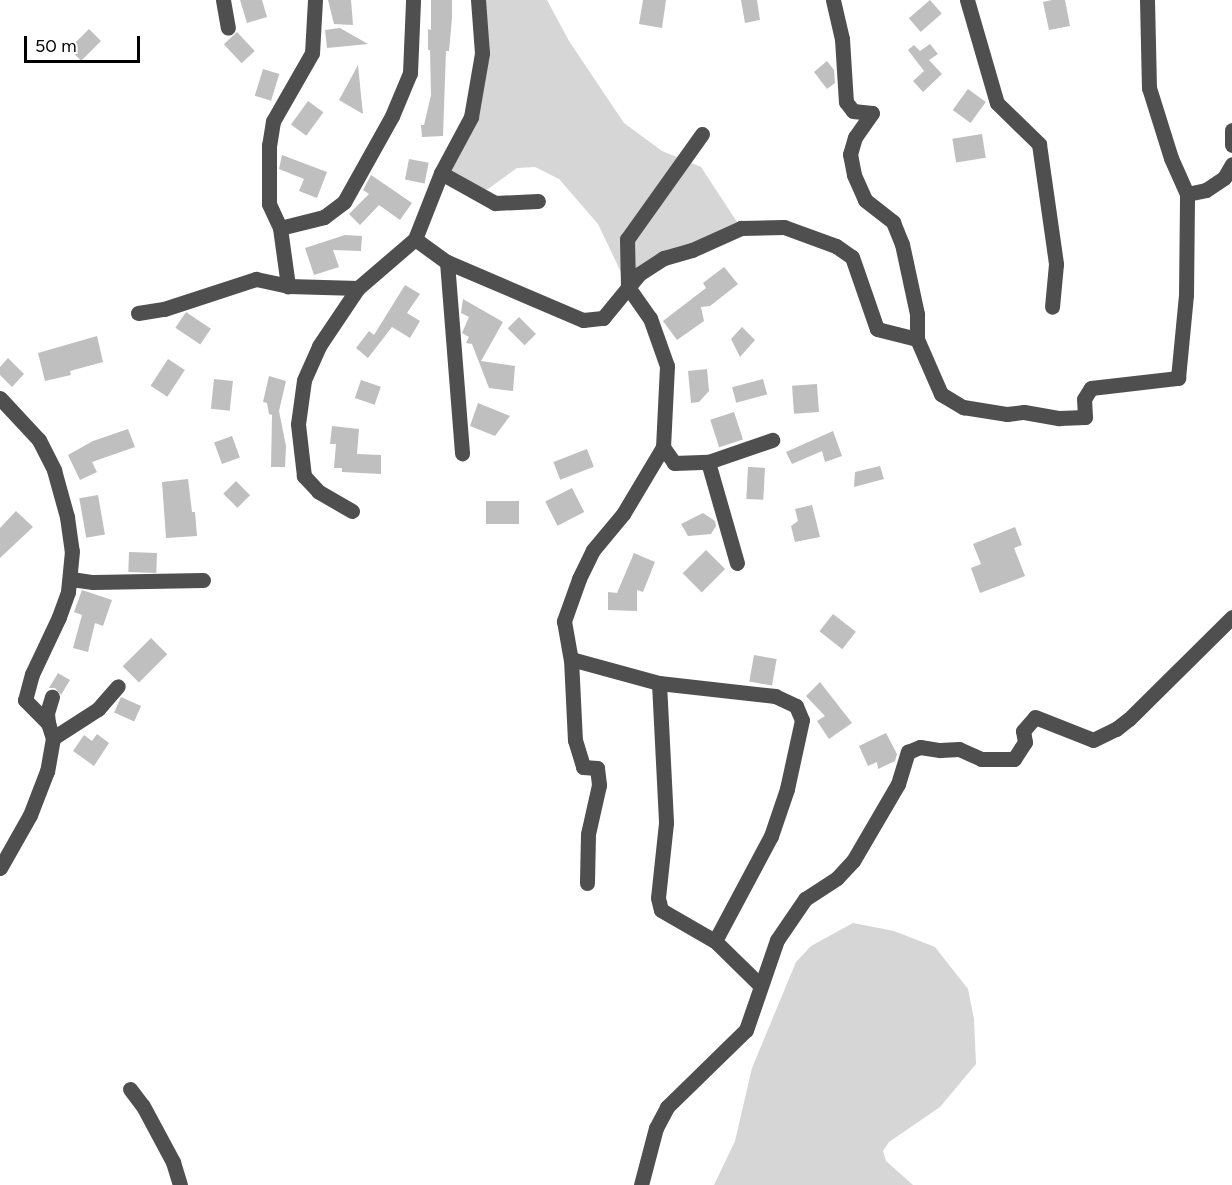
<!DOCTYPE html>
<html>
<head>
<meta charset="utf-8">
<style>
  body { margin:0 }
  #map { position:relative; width:1232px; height:1185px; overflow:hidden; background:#fff; font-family:Figtree,sans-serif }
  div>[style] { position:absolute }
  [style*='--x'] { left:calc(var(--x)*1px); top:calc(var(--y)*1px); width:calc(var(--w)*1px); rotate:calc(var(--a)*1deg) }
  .green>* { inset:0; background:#d6d6d6 }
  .building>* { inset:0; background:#bfbfbf; transform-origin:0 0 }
  .minor>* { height:15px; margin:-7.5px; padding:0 7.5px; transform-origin:7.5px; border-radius:7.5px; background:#4f4f4f }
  span { translate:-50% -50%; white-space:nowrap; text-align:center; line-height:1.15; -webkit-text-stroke:6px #fff; paint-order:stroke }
  .scale { position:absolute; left:24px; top:36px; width:116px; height:27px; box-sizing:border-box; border:3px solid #000; border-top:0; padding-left:8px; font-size:18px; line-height:21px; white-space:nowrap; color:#000; -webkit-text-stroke:4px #fff; paint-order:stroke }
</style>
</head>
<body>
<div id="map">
  <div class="green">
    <i style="clip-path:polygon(478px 0,547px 0,569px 41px,624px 123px,662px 151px,701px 167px,741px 228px,692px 250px,628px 287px,598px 224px,559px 179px,535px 167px,517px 168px,488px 189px,473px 191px,441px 173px,471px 117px)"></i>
    <i style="clip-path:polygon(853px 923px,894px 931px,935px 947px,968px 989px,974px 1019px,976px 1064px,940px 1107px,889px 1142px,883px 1151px,886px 1161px,913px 1185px,714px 1185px,735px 1141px,752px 1068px,796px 962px,811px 946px)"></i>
  </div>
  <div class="building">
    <i style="clip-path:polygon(240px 0,262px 0,267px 17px,247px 23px)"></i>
    <i style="clip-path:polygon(328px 0,351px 0,353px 25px,334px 24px)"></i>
    <i style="clip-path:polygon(431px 0,452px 0,452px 18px,449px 51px,446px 51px,443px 136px,422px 137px,421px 125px,424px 125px,431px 95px,430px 50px,428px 50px,428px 29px,431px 30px)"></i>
    <i style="clip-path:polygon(643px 0,666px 0,662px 28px,639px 24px)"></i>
    <i style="clip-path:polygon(741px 0,757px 0,760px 20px,745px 23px)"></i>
    <i style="left:930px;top:0;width:18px;height:28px;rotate:49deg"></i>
    <i style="clip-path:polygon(1052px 0,1065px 0,1070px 26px,1049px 30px,1043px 2px)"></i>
    <i style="clip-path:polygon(340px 28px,368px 44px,327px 48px,325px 30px)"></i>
    <i style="left:89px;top:29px;width:17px;height:28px;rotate:45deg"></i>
    <i style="left:237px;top:32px;width:26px;height:18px;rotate:47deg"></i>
    <i style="clip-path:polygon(930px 44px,938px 54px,929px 60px,942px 74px,923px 92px,913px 81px,924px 71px,908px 50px,914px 45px,920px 51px)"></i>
    <i style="clip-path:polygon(827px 61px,834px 70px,835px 83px,827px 89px,814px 72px)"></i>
    <i style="clip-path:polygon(358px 65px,361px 95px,363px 114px,339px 100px)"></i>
    <i style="left:263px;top:69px;width:17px;height:28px;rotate:17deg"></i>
    <i style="left:968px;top:89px;width:22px;height:26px;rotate:36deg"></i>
    <i style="left:308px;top:101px;width:19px;height:29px;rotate:36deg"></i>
    <i style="left:982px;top:134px;width:24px;height:30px;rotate:81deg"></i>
    <i style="clip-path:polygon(282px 155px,327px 172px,317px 198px,299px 191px,304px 179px,279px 169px)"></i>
    <i style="left:409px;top:159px;width:20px;height:21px;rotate:11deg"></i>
    <i style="clip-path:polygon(371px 175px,412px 203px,400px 220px,379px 205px,360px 225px,349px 214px,369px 194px,363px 190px)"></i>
    <i style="clip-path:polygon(345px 235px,362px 236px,361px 251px,333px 250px,339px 267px,314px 275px,305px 248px)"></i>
    <i style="clip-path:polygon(724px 267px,738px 284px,710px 306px,701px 307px,704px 321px,677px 340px,663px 321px,706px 288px,703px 283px)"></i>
    <i style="clip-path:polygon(405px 285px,420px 294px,407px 313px,420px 321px,410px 338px,392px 327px,368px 358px,356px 348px,369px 331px,374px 335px)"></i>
    <i style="clip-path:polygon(463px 299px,503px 322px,481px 361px,515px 366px,513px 391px,489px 388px,472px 344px,466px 343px,469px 337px,462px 333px,469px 317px,461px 313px)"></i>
    <i style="left:186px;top:312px;width:30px;height:19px;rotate:34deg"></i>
    <i style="left:519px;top:317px;width:24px;height:16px;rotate:45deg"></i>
    <i style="clip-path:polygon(742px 327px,755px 340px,740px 357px,731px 339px)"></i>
    <i style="clip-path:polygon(97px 336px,103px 362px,70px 371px,71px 375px,45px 381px,38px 353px)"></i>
    <i style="clip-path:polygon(8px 358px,24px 374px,12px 387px,0 375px,0 367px)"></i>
    <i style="left:168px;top:359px;width:20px;height:32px;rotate:33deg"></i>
    <i style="clip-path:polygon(707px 369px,709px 391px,699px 402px,691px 403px,688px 371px)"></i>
    <i style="clip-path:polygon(269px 376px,286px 381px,279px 411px,286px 446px,285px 467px,271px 467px,272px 415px,269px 414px,267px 403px,263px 402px)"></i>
    <i style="left:214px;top:379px;width:19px;height:30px;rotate:6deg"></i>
    <i style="left:763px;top:379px;width:16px;height:32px;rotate:75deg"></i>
    <i style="left:361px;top:380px;width:21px;height:19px;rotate:19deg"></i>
    <i style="left:817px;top:384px;width:28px;height:25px;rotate:86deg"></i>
    <i style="clip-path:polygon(478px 403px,510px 416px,495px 436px,470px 426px)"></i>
    <i style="left:734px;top:412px;width:29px;height:25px;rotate:72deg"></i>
    <i style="clip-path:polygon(332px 426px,359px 429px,357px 454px,381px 455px,381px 474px,342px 472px,342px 468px,334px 468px,336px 444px,330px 444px)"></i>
    <i style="clip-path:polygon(128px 429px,135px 447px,92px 462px,97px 472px,80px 480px,68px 455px,93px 441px)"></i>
    <i style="clip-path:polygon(833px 431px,842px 456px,825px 462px,822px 451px,792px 464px,786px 452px)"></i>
    <i style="left:232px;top:436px;width:23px;height:19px;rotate:70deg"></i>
    <i style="left:587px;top:449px;width:19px;height:36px;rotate:69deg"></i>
    <i style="clip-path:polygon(880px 466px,884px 479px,854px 487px,855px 472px)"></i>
    <i style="left:748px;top:467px;width:17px;height:32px;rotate:3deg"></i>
    <i style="clip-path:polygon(188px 479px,192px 512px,195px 512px,197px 536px,166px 538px,162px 482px)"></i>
    <i style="left:236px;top:481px;width:20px;height:18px;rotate:45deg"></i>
    <i style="left:572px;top:488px;width:27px;height:30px;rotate:63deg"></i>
    <i style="left:98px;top:495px;width:40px;height:19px;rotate:80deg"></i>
    <i style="left:486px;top:501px;width:33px;height:23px"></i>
    <i style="clip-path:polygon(812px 505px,820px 537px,795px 542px,791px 526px,798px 521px,795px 509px)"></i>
    <i style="clip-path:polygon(16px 511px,33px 527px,0 558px,0 528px)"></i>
    <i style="clip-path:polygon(703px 513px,715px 521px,716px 526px,711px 534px,688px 536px,681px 524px)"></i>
    <i style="clip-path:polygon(1015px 527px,1022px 545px,1014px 548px,1025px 576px,980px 593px,971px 568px,981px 564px,973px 544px)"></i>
    <i style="left:706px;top:550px;width:27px;height:33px;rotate:45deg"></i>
    <i style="left:129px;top:552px;width:28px;height:20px;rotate:2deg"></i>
    <i style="clip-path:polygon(634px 553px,655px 562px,643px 592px,637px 590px,637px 611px,608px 610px,608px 592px,617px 593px)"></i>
    <i style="clip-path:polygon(82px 590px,112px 600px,103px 626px,95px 623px,88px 652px,73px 648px,82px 615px,74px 612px)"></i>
    <i style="left:833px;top:614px;width:29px;height:22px;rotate:38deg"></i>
    <i style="left:151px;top:638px;width:23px;height:40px;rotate:45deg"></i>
    <i style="left:754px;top:655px;width:23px;height:27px;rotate:10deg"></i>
    <i style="clip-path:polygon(58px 673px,70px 680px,61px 695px,55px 688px,49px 688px)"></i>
    <i style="clip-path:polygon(820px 682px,852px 723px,829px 739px,817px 721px,825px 716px,806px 696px)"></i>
    <i style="left:121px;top:697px;width:22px;height:17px;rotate:24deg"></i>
    <i style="clip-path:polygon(886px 733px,897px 754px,895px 761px,878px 769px,877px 762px,868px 766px,859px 746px)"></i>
    <i style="clip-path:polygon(97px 734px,109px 743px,94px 766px,73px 751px,84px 735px,92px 741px)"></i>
  </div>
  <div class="minor">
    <i style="--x:223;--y:0;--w:28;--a:80"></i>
    <i style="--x:315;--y:0;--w:53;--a:93.2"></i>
    <i style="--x:312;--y:53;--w:78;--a:119.8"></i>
    <i style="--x:273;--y:121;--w:24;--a:99"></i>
    <i style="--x:269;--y:145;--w:59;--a:90"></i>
    <i style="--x:269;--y:204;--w:26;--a:65"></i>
    <i style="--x:280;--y:228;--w:45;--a:-14"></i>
    <i style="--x:324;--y:217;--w:25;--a:-37"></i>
    <i style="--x:344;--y:202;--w:98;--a:-60.8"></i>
    <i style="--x:392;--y:116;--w:47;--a:-67.3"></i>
    <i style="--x:410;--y:73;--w:73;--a:-87.6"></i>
    <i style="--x:833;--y:0;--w:40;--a:77"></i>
    <i style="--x:842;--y:39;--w:63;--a:86.4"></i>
    <i style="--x:846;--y:102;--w:11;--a:52"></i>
    <i style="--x:853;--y:111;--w:19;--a:6"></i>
    <i style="--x:872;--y:113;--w:29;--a:125"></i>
    <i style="--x:855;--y:137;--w:18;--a:106"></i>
    <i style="--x:850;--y:154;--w:21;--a:79"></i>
    <i style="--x:854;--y:175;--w:27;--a:66"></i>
    <i style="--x:865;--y:200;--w:36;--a:38"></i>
    <i style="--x:893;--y:222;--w:24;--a:68"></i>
    <i style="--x:902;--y:244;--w:72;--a:77.9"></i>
    <i style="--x:917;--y:314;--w:25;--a:90"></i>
    <i style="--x:917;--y:339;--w:60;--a:66.4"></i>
    <i style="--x:941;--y:394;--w:26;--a:31"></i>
    <i style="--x:963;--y:407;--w:45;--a:9"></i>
    <i style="--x:1007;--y:414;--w:17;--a:-7"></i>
    <i style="--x:1024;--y:412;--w:36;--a:10"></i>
    <i style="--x:1059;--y:418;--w:26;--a:-2"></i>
    <i style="--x:1085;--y:417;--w:18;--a:-93"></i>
    <i style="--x:1084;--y:399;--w:13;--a:-58"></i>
    <i style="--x:1091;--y:388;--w:88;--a:-6.6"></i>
    <i style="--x:1178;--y:378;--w:83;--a:-84.5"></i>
    <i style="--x:1186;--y:295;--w:101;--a:-89.4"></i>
    <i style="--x:1187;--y:194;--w:39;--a:-114"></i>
    <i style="--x:1171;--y:158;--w:73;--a:-107.4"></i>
    <i style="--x:1149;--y:88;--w:88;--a:-91.3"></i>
    <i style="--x:967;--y:0;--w:107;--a:73.8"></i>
    <i style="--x:997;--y:103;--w:59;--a:44.3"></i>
    <i style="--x:1039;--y:144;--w:121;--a:81.9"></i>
    <i style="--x:1056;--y:264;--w:43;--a:95.3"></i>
    <i style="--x:1232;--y:130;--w:15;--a:90"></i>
    <i style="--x:702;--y:134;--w:129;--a:125.5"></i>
    <i style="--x:627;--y:239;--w:48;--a:88.8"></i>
    <i style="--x:628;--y:287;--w:38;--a:55"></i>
    <i style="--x:650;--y:318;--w:51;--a:70.5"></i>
    <i style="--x:667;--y:366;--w:81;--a:92.8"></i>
    <i style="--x:663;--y:447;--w:78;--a:120.8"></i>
    <i style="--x:623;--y:514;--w:47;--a:129.8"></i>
    <i style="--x:593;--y:550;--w:32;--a:116"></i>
    <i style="--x:579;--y:579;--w:45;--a:109.7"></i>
    <i style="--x:564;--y:621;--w:39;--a:80"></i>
    <i style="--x:571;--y:659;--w:91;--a:15.3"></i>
    <i style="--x:659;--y:683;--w:117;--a:6.4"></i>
    <i style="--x:775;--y:696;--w:23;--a:25"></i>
    <i style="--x:796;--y:706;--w:15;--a:67"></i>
    <i style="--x:802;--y:720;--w:71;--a:102.3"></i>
    <i style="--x:787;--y:789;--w:50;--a:108.8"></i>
    <i style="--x:771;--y:836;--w:119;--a:118.1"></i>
    <i style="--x:441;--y:173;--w:62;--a:29.1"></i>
    <i style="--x:495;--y:203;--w:43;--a:-2.7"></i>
    <i style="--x:1187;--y:194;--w:19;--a:-12"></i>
    <i style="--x:1206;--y:190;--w:22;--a:-34"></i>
    <i style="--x:1224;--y:178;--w:16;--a:-60"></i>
    <i style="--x:280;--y:228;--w:59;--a:82.1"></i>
    <i style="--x:415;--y:239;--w:39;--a:36"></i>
    <i style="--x:447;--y:262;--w:148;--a:23.1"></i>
    <i style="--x:583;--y:320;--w:20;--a:-6"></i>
    <i style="--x:603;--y:318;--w:57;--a:-50.7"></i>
    <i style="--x:639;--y:274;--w:30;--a:-33"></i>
    <i style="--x:664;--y:258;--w:29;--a:-16"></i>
    <i style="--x:692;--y:250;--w:54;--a:-24.2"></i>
    <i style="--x:741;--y:228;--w:43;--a:-1.3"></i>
    <i style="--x:784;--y:227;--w:55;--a:20.1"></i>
    <i style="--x:836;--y:246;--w:19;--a:35"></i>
    <i style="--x:852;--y:257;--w:76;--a:70.9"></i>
    <i style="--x:877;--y:329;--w:41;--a:14"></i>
    <i style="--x:447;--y:262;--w:192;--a:85.5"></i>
    <i style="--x:138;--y:313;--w:26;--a:-9"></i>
    <i style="--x:164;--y:309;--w:97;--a:-18.1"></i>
    <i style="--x:256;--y:279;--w:33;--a:12"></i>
    <i style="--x:288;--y:286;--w:70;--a:1.6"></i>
    <i style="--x:0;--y:398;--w:57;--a:47.1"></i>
    <i style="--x:39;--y:440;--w:34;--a:63"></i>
    <i style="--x:54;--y:470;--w:49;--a:74.5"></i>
    <i style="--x:67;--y:517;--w:34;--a:82"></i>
    <i style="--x:72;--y:551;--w:41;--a:95.6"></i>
    <i style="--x:68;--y:592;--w:27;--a:110"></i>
    <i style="--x:59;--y:617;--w:63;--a:115.3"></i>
    <i style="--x:32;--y:674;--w:27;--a:105"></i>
    <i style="--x:25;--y:700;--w:33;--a:45"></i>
    <i style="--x:48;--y:723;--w:16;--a:72"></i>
    <i style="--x:53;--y:738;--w:34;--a:100"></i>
    <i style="--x:47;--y:771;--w:47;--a:111.1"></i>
    <i style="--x:30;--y:815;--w:61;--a:119.5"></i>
    <i style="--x:663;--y:447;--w:19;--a:55"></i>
    <i style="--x:674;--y:463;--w:34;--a:-2"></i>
    <i style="--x:708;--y:462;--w:68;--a:-19"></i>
    <i style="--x:708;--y:462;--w:105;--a:74"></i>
    <i style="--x:352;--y:511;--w:39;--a:-150"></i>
    <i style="--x:318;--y:491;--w:21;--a:-133"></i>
    <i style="--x:304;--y:476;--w:52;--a:-96.6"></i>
    <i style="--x:298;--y:424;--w:44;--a:-82.2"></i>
    <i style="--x:304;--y:380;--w:37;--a:-66"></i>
    <i style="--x:319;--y:346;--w:70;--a:-56.1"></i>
    <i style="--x:358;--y:288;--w:75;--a:-40.7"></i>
    <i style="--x:415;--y:239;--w:71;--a:-68.5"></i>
    <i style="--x:441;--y:173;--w:64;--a:-61.8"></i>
    <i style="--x:471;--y:117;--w:65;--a:-80.2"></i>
    <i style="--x:482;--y:53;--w:53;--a:-94.3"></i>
    <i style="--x:71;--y:579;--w:22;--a:8"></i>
    <i style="--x:93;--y:582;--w:110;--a:-1"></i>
    <i style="--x:571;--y:659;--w:81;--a:87.2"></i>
    <i style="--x:575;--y:740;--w:28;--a:73"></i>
    <i style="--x:583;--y:767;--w:14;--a:4"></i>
    <i style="--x:597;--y:768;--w:17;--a:83"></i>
    <i style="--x:599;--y:785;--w:50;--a:102.7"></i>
    <i style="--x:588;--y:834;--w:49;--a:91.2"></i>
    <i style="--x:659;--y:683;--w:140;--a:87.1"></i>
    <i style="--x:666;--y:823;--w:75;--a:96.1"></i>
    <i style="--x:658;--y:898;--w:12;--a:76"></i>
    <i style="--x:661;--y:910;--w:62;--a:29.9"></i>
    <i style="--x:715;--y:941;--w:63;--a:44.4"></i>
    <i style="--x:48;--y:723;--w:10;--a:-96"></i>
    <i style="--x:47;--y:713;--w:17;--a:-73"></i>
    <i style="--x:53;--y:738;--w:54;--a:-32.8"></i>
    <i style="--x:98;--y:709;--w:30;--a:-49"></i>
    <i style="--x:130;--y:1089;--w:21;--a:53"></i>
    <i style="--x:143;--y:1106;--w:64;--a:61.8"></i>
    <i style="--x:173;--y:1162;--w:24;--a:73"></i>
    <i style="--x:641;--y:1185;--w:59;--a:-75.3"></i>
    <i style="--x:656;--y:1128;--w:24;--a:-62"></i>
    <i style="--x:667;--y:1107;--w:110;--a:-44.3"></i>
    <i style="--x:746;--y:1030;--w:95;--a:-71"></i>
    <i style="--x:777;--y:940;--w:50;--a:-55.7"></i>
    <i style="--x:805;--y:899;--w:38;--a:-33"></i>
    <i style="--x:837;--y:878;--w:23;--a:-47"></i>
    <i style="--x:853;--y:861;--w:89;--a:-59.7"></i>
    <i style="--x:898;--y:784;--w:34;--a:-73"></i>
    <i style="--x:908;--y:752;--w:13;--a:-23"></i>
    <i style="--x:920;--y:747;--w:20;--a:9"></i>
    <i style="--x:940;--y:750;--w:19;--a:-3"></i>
    <i style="--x:959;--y:749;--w:24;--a:24"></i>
    <i style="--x:981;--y:759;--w:33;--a:0"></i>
    <i style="--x:1014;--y:759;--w:20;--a:-57"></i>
    <i style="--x:1025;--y:742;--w:11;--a:-100"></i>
    <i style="--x:1023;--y:731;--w:18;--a:-49"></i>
    <i style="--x:1035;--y:717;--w:62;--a:21.6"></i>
    <i style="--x:1093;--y:740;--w:25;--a:-26"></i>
    <i style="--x:1116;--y:729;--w:16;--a:-38"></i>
    <i style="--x:1129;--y:719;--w:145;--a:-44.7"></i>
  </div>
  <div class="scale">50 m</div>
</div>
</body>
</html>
